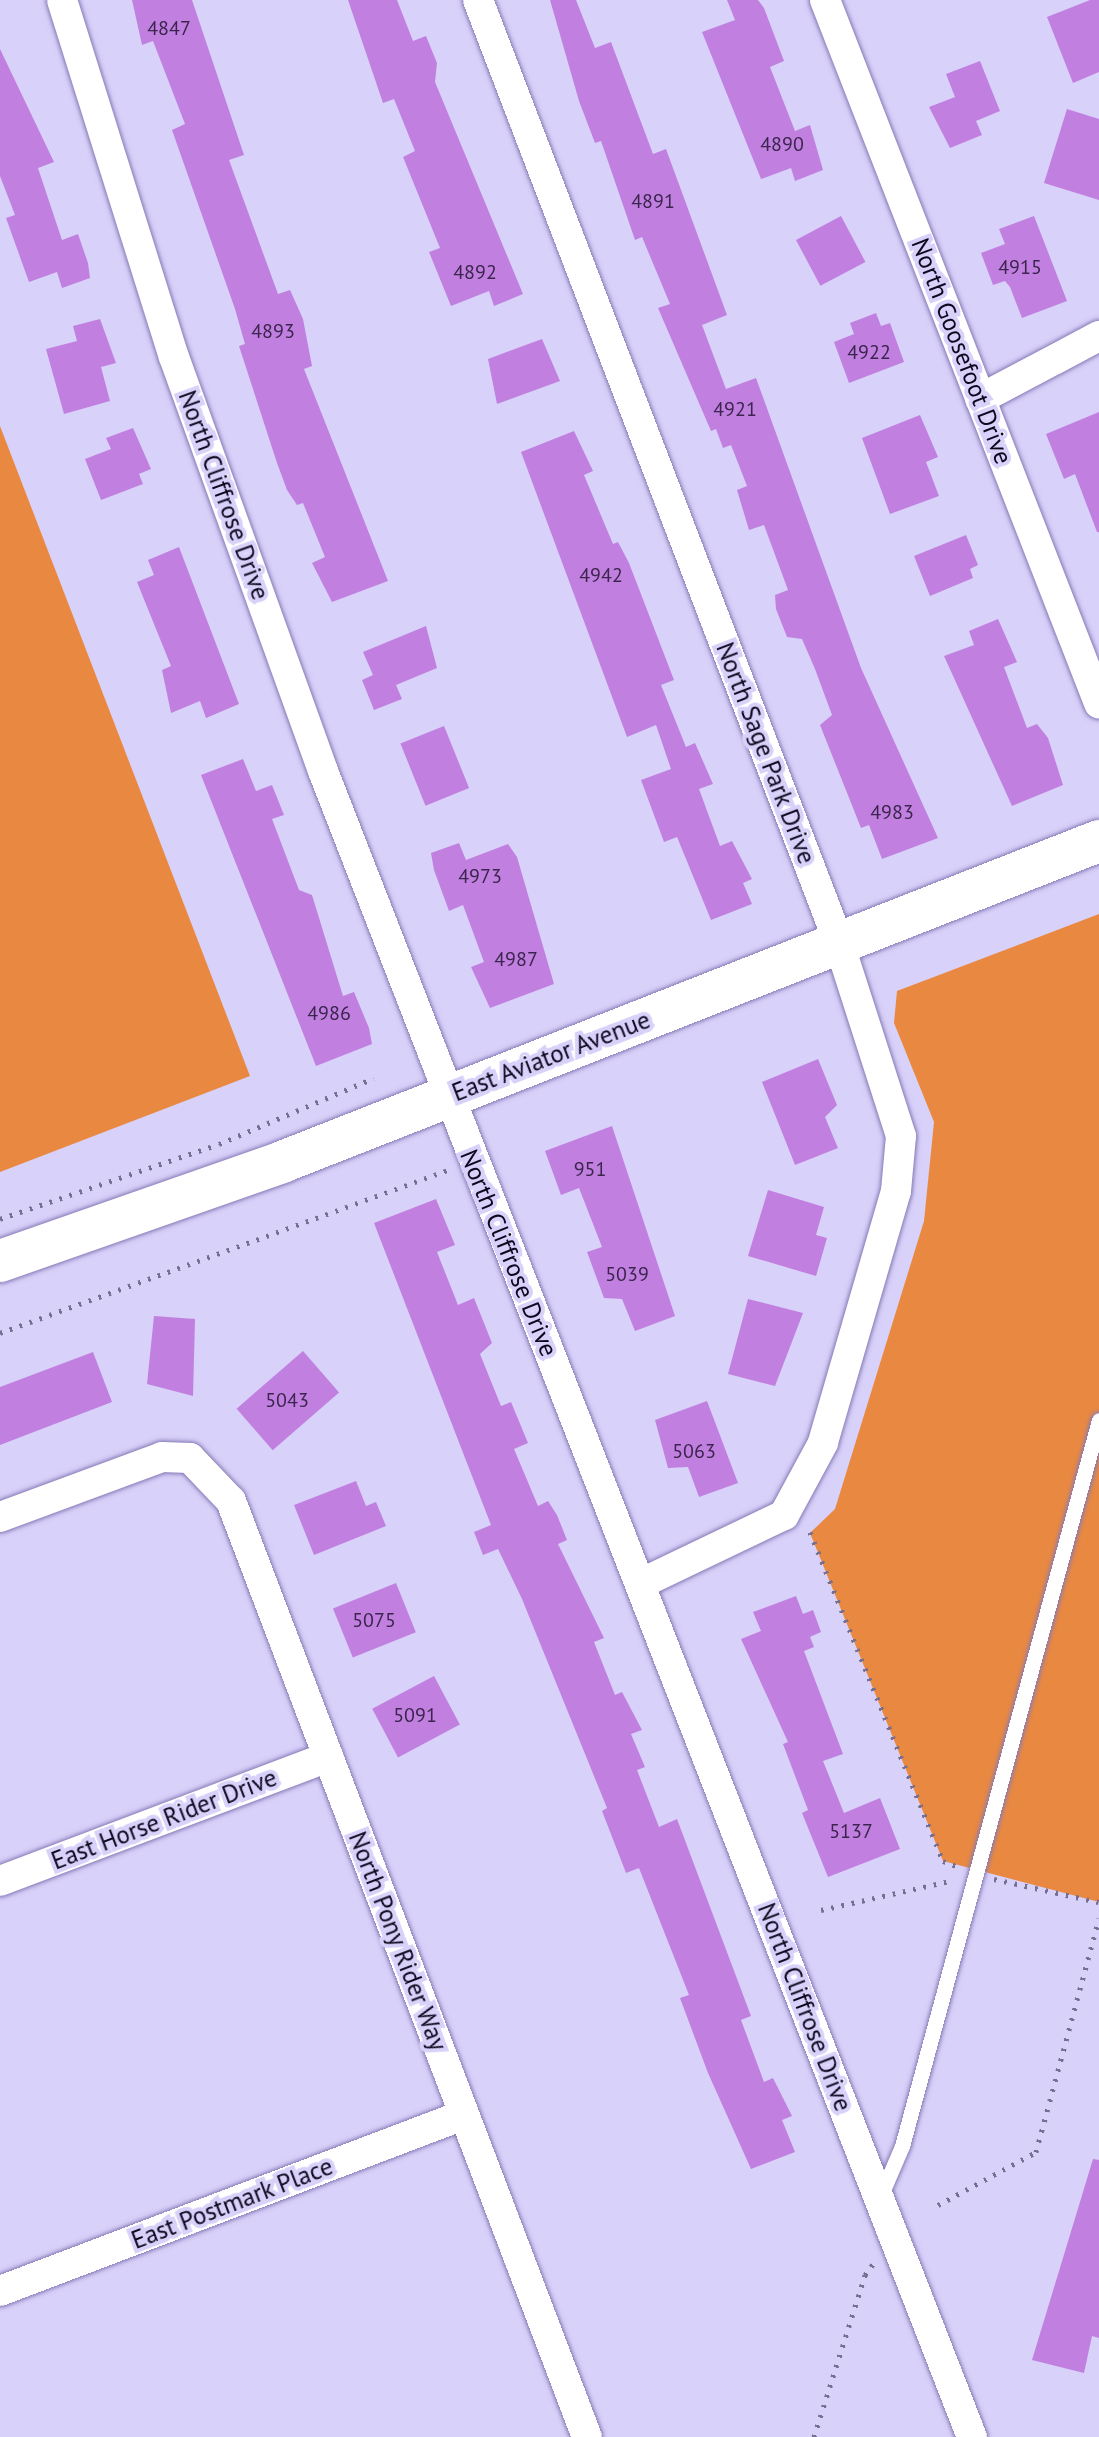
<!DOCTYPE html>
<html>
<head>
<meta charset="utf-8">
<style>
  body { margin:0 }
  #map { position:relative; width:1099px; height:2437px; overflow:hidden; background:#d8d1f9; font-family:"PT Sans",sans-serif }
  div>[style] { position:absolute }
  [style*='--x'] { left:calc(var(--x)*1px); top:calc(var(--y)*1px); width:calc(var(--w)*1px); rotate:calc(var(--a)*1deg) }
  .green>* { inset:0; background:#e98941 }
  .building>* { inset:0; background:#c180e0; transform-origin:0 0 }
  .path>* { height:5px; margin-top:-2.5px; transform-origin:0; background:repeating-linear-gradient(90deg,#766f8f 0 2.5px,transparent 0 10.5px) }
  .roads { filter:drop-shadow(0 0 2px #8779b6) drop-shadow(0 0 2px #8779b6) }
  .lane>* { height:15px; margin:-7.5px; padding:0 7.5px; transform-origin:7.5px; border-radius:7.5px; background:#fff }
  .street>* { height:30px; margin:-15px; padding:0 15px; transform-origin:15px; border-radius:15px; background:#fff }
  .secondary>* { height:42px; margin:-21px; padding:0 21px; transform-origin:21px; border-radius:21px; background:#fff }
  span { translate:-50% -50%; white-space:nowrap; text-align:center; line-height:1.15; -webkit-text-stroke:8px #d8d1f9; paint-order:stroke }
  .number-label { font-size:20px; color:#3b254e }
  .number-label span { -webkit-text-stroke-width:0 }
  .street-label { font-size:25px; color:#0e071e }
</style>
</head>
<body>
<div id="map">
  <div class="green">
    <i style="clip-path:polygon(0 426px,250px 1076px,0 1172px)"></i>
    <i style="clip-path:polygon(1099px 914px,1099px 1902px,943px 1861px,810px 1533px,835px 1509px,924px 1221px,934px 1122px,894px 1023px,897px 991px)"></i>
  </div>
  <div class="building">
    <i style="clip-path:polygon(132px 0,192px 0,244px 155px,229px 160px,278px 294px,290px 290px,303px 319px,312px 366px,304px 369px,388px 581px,332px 602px,312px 563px,325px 557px,303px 503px,297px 505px,287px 490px,277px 463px,239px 346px,245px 344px,235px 309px,172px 130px,185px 124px,153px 41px,142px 45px)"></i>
    <i style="clip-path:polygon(348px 0,397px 0,413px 41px,426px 36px,437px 63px,435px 82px,523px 294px,494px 306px,489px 291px,451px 306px,429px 252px,440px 248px,403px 157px,415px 151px,394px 99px,383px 103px)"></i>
    <i style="clip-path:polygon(550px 0,576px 0,595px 48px,611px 42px,653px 154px,666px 149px,727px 315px,702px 325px,726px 389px,756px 378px,861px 668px,938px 838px,882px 859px,869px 825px,861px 828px,820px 725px,832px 715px,815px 669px,802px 639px,787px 637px,776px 609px,775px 595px,788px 590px,764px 525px,749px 530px,737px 490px,747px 486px,731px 445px,723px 448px,716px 429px,711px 431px,658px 308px,670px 304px,642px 237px,635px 240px,601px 141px,595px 143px,579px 101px)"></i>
    <i style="clip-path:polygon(727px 0,758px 0,764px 8px,784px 61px,770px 67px,795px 131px,810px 125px,823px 170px,795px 181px,791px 168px,761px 179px,702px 32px,735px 20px)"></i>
    <i style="clip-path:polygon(1090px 0,1099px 0,1099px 72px,1073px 83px,1047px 17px)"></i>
    <i style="clip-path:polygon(0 49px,54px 162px,38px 168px,62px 240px,78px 234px,88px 263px,90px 278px,62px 288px,57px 272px,29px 282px,6px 218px,15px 215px,0 176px)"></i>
    <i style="clip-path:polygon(980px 61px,1000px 111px,976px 121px,982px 135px,950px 148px,929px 107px,955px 97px,946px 74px)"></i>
    <i style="clip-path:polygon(1067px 109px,1099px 119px,1099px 200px,1044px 183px)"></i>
    <i style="left:841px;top:216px;width:52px;height:51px;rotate:62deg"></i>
    <i style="clip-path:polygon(1034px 216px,1067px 301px,1022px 318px,1010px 287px,1005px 281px,993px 285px,981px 253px,1005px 244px,999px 229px)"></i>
    <i style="clip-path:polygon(876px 313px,881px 326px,890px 323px,904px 362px,849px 383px,834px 342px,854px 334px,850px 323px)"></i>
    <i style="clip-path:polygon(100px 319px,116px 363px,101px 367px,110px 401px,64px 414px,46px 349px,77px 341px,73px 326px)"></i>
    <i style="clip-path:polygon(542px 339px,560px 381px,497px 404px,488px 359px)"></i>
    <i style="clip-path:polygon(1099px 412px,1099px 532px,1097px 532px,1075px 474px,1064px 479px,1046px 434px)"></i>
    <i style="clip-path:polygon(920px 415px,938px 457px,926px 462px,939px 496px,890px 514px,862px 438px)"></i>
    <i style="clip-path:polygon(133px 428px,151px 469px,139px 474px,143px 484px,101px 500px,85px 459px,111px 449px,106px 438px)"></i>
    <i style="clip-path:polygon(574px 431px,593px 471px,584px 475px,613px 544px,618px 542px,629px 563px,674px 680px,661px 685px,686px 747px,695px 743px,713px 784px,699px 789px,720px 846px,732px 841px,752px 879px,743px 883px,752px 904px,711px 920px,677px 837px,664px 842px,641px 780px,671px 769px,656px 725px,627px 737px,521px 452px)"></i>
    <i style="clip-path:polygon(966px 535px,978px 565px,970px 569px,973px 578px,930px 596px,914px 556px)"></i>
    <i style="clip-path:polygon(179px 547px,239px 704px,206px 718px,200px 701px,171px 713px,162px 670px,171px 666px,137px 582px,154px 575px,148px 560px)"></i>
    <i style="clip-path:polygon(998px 619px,1017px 662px,1004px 667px,1027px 728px,1037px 724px,1048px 738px,1063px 785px,1012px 806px,944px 656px,974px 645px,969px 631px)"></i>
    <i style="clip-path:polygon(426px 626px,437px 668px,396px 685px,402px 699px,374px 710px,362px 680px,373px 675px,363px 652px)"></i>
    <i style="left:444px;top:726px;width:67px;height:47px;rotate:68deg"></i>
    <i style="clip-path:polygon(243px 759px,256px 791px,272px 785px,284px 815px,272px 819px,299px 890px,312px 895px,343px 996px,354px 992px,369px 1028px,372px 1044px,316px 1066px,201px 775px)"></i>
    <i style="clip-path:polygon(459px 843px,466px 860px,508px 844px,517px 857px,554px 984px,490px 1008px,471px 967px,484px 962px,463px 905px,449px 911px,434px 870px,431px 853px)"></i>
    <i style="clip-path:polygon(818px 1059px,837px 1105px,825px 1117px,838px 1148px,795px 1165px,762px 1082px)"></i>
    <i style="clip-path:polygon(612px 1126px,675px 1316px,635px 1331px,622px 1299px,604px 1298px,587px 1252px,602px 1247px,579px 1188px,561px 1195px,545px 1151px)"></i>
    <i style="clip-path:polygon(768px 1190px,824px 1207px,816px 1235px,827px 1238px,816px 1276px,748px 1256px)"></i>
    <i style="clip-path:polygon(436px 1199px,455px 1245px,437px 1252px,458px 1305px,474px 1298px,492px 1343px,480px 1354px,501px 1406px,511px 1402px,528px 1443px,514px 1449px,538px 1506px,548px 1501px,557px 1515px,567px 1540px,558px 1544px,604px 1638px,594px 1642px,615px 1695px,622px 1692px,642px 1730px,631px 1734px,645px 1767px,637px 1770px,659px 1827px,677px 1819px,751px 2016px,741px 2020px,764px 2082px,773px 2078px,792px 2116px,782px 2120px,795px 2152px,751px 2169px,708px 2073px,680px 1998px,689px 1995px,639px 1868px,626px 1873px,602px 1811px,607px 1808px,522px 1599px,498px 1549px,483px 1555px,474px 1532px,491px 1525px,374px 1223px)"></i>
    <i style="clip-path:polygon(748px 1299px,803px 1313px,775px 1386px,728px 1374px)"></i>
    <i style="clip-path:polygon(154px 1316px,195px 1319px,193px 1396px,147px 1384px)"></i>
    <i style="left:303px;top:1351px;width:55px;height:88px;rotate:49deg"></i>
    <i style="clip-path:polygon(93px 1352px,112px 1402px,0 1445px,0 1387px)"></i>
    <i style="clip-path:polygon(707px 1401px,738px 1483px,699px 1497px,688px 1467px,668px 1468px,655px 1420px)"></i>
    <i style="clip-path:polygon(356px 1481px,366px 1506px,376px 1502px,386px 1526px,314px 1555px,294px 1505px)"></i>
    <i style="left:396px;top:1583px;width:53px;height:68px;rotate:68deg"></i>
    <i style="clip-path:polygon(796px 1596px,803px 1614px,813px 1610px,821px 1632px,810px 1637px,814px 1647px,804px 1651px,843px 1754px,823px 1761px,844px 1813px,880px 1798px,900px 1849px,828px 1877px,802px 1813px,808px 1810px,783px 1744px,788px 1742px,741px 1639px,761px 1631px,753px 1612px)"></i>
    <i style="left:434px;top:1676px;width:55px;height:70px;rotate:62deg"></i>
    <i style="clip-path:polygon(1093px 2159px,1099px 2160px,1099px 2338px,1092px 2336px,1084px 2373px,1032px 2360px)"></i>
  </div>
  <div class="path">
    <i style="--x:0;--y:1219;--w:231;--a:-18.9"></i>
    <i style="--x:219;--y:1144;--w:168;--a:-23.1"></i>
    <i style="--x:0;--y:1333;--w:478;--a:-20"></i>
    <i style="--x:810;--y:1532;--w:355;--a:68"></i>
    <i style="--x:943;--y:1861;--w:14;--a:21"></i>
    <i style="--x:994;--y:1879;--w:107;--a:12.4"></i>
    <i style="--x:821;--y:1910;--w:136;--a:-12.7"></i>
    <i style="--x:938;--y:2205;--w:111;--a:-28.4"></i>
    <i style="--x:1036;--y:2152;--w:242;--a:-74.9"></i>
    <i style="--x:814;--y:2437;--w:170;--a:-72.5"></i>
    <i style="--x:865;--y:2275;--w:17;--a:-54"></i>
  </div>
  <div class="roads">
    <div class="lane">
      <i style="--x:881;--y:2195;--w:53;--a:-66.8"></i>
      <i style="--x:902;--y:2146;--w:752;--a:-74.82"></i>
    </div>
    <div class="street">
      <i style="--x:62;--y:0;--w:374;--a:72.6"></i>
      <i style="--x:174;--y:357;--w:440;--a:70.2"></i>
      <i style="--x:323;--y:771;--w:1788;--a:68.72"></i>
      <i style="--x:478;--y:0;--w:1010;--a:69.05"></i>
      <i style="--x:839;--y:943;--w:203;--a:72.2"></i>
      <i style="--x:901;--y:1136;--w:55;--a:95.2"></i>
      <i style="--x:896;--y:1191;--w:262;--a:106.2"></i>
      <i style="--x:823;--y:1443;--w:82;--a:118.4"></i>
      <i style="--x:784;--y:1515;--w:157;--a:154.4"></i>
      <i style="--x:825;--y:0;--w:755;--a:68.71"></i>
      <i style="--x:980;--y:399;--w:135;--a:-27.9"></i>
      <i style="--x:0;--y:1517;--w:173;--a:-20.3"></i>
      <i style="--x:162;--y:1457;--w:28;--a:2"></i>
      <i style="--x:190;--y:1458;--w:59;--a:46.4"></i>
      <i style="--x:231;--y:1501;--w:1001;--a:69.18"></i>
      <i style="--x:0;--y:1881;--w:351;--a:-20.7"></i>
      <i style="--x:0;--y:2291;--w:496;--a:-20.8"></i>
    </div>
    <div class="secondary">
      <i style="--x:0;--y:1261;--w:299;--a:-19.3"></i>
      <i style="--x:282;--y:1162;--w:878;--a:-21.45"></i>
    </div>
  </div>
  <div class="number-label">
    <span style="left:169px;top:28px">4847</span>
    <span style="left:782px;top:144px">4890</span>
    <span style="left:653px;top:201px">4891</span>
    <span style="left:1020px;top:267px">4915</span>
    <span style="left:475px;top:272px">4892</span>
    <span style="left:273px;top:331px">4893</span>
    <span style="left:869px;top:352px">4922</span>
    <span style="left:735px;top:409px">4921</span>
    <span style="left:601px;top:575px">4942</span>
    <span style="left:892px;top:812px">4983</span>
    <span style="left:480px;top:876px">4973</span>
    <span style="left:516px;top:959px">4987</span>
    <span style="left:329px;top:1013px">4986</span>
    <span style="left:590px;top:1169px">951</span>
    <span style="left:627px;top:1274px">5039</span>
    <span style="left:287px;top:1400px">5043</span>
    <span style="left:694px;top:1451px">5063</span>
    <span style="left:374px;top:1620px">5075</span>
    <span style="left:415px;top:1715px">5091</span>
    <span style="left:851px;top:1831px">5137</span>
  </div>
  <div class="street-label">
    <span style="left:962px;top:351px;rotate:69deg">North Goosefoot Drive</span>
    <span style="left:224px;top:495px;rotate:70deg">North Cliffrose Drive</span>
    <span style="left:766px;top:753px;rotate:69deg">North Sage Park Drive</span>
    <span style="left:551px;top:1056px;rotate:-21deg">East Aviator Avenue</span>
    <span style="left:509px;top:1253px;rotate:68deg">North Cliffrose Drive</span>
    <span style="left:164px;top:1819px;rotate:-21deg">East Horse Rider Drive</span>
    <span style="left:398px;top:1941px;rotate:69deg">North Pony Rider Way</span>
    <span style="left:805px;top:2007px;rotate:69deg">North Cliffrose Drive</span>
    <span style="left:232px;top:2203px;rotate:-21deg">East Postmark Place</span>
  </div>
</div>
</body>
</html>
